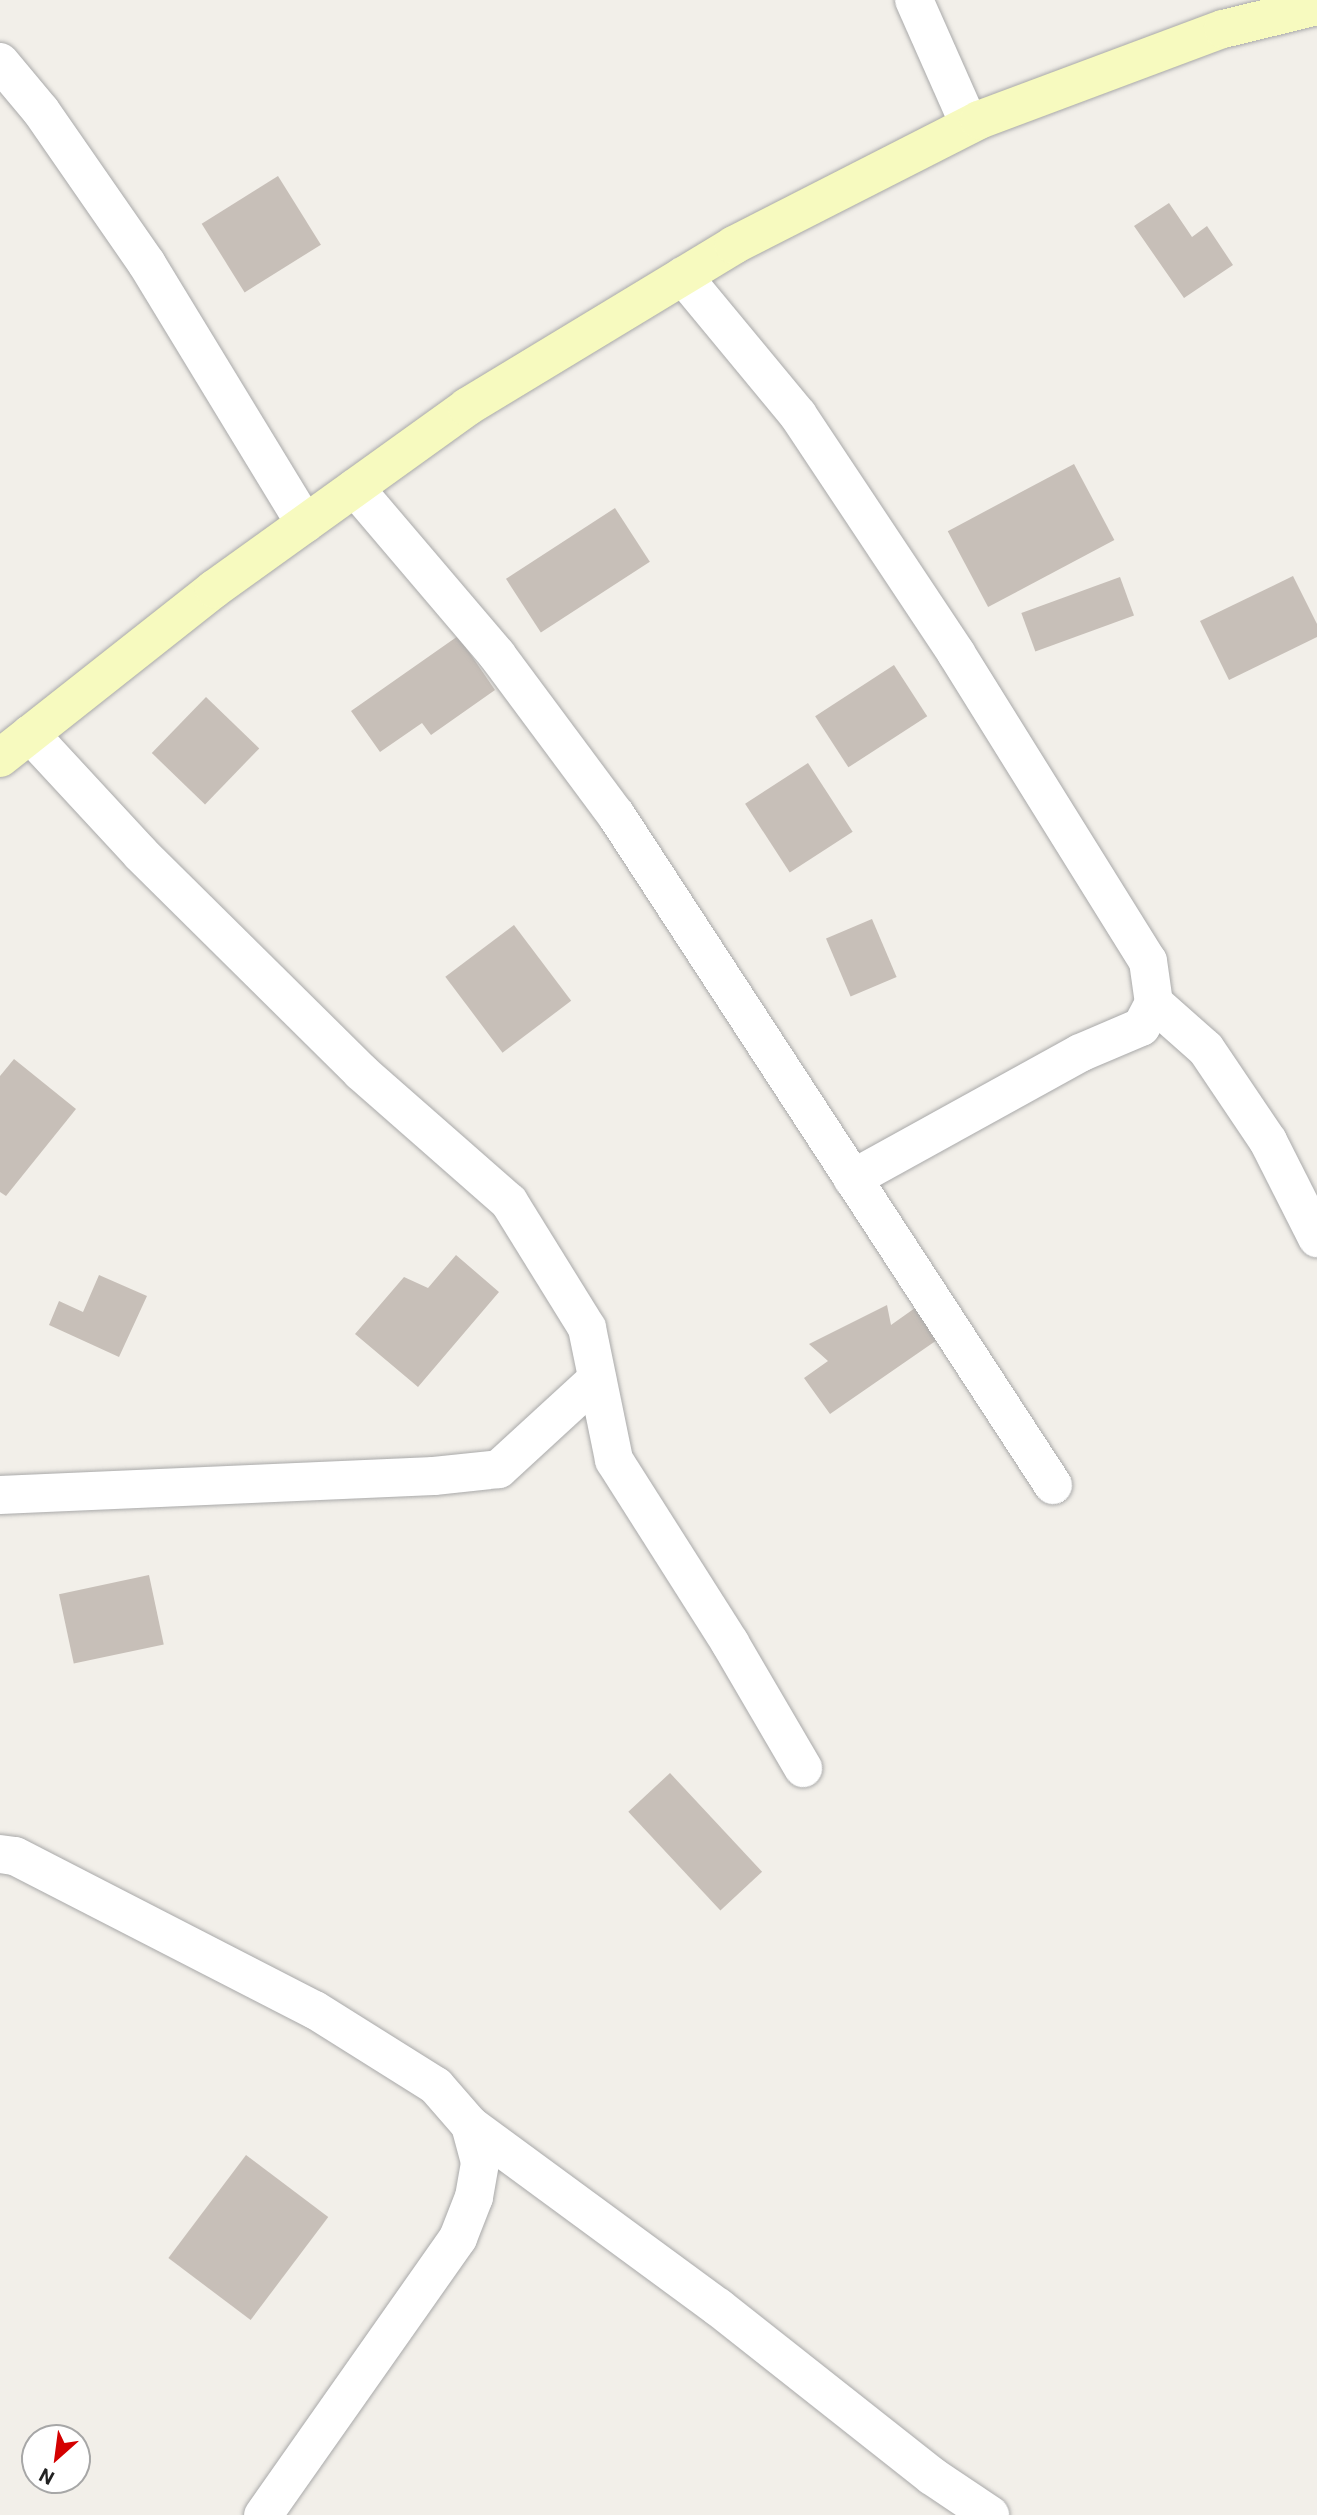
<!DOCTYPE html>
<html>
<head>
<meta charset="utf-8">
<style>
  body { margin:0 }
  #map { position:relative; width:1317px; height:2515px; overflow:hidden; background:#f2efe9; font-family:Roboto,sans-serif }
  div>[style] { position:absolute }
  [style*='--x'] { left:calc(var(--x)*1px); top:calc(var(--y)*1px); width:calc(var(--w)*1px); rotate:calc(var(--a)*1deg) }
  .building>* { inset:0; background:#c7bfb8; transform-origin:0 0 }
  .roads { filter:drop-shadow(0 0 2px #a9a9a9) drop-shadow(0 0 2px #a9a9a9) }
  .minor>* { height:38px; margin:-19px; padding:0 19px; transform-origin:19px; border-radius:19px; background:#fff }
  .secondary>* { height:38px; margin:-19px; padding:0 19px; transform-origin:19px; border-radius:19px; background:#f7fabf }
  span { translate:-50% -50%; white-space:nowrap; text-align:center; line-height:1.15; -webkit-text-stroke:5px #fff; paint-order:stroke }
  .north { position:absolute; left:21px; top:2424px; width:70px; height:70px; box-sizing:border-box; background:#fff; border:2px solid #a7a7a7; border-radius:50%; rotate:208deg; font-size:19px; font-weight:700; line-height:28px; text-align:center; color:#222 }
  .north::after { content:''; display:block; margin:auto; width:24px; height:32px; background:#d40000; clip-path:polygon(50% 0,100% 100%,50% 72%,0 100%) }
</style>
</head>
<body>
<div id="map">
  <div class="building">
    <i style="left:278px;top:176px;width:81px;height:90px;rotate:58deg"></i>
    <i style="clip-path:polygon(1169px 203px,1192px 237px,1207px 226px,1233px 265px,1184px 298px,1134px 226px)"></i>
    <i style="left:1074px;top:464px;width:86px;height:143px;rotate:62deg"></i>
    <i style="left:615px;top:508px;width:64px;height:130px;rotate:57deg"></i>
    <i style="clip-path:polygon(1293px 576px,1317px 624px,1317px 637px,1229px 680px,1200px 621px)"></i>
    <i style="left:1120px;top:577px;width:41px;height:105px;rotate:70deg"></i>
    <i style="clip-path:polygon(458px 636px,495px 690px,431px 735px,422px 723px,380px 752px,351px 711px)"></i>
    <i style="left:894px;top:665px;width:61px;height:94px;rotate:57deg"></i>
    <i style="left:206px;top:697px;width:74px;height:78px;rotate:44deg"></i>
    <i style="left:808px;top:763px;width:82px;height:75px;rotate:57deg"></i>
    <i style="left:872px;top:919px;width:63px;height:50px;rotate:67deg"></i>
    <i style="left:514px;top:925px;width:95px;height:86px;rotate:53deg"></i>
    <i style="clip-path:polygon(14px 1059px,76px 1109px,6px 1196px,0 1192px,0 1076px)"></i>
    <i style="clip-path:polygon(456px 1255px,499px 1292px,418px 1387px,355px 1334px,404px 1277px,428px 1288px)"></i>
    <i style="clip-path:polygon(99px 1275px,147px 1296px,119px 1357px,49px 1325px,59px 1301px,83px 1312px)"></i>
    <i style="clip-path:polygon(887px 1305px,891px 1325px,915px 1308px,937px 1340px,830px 1414px,804px 1378px,828px 1361px,809px 1344px)"></i>
    <i style="left:149px;top:1575px;width:71px;height:92px;rotate:78deg"></i>
    <i style="left:670px;top:1773px;width:135px;height:57px;rotate:47deg"></i>
    <i style="left:246px;top:2155px;width:103px;height:129px;rotate:37deg"></i>
  </div>
  <div class="roads">
    <div class="minor">
      <i style="--x:914;--y:0;--w:136;--a:66.1"></i>
      <i style="--x:0;--y:62;--w:64;--a:50.1"></i>
      <i style="--x:41;--y:111;--w:186;--a:55.3"></i>
      <i style="--x:147;--y:264;--w:304;--a:58.7"></i>
      <i style="--x:683;--y:276;--w:180;--a:50.4"></i>
      <i style="--x:798;--y:415;--w:286;--a:56.4"></i>
      <i style="--x:956;--y:653;--w:363;--a:58.1"></i>
      <i style="--x:1148;--y:961;--w:42;--a:81.9"></i>
      <i style="--x:1154;--y:1003;--w:27;--a:118"></i>
      <i style="--x:1141;--y:1027;--w:66;--a:156.9"></i>
      <i style="--x:1080;--y:1053;--w:260;--a:151.1"></i>
      <i style="--x:355;--y:488;--w:219;--a:49.6"></i>
      <i style="--x:497;--y:655;--w:199;--a:53.4"></i>
      <i style="--x:616;--y:815;--w:800;--a:56.89"></i>
      <i style="--x:30;--y:734;--w:163;--a:47.2"></i>
      <i style="--x:141;--y:854;--w:310;--a:44.7"></i>
      <i style="--x:361;--y:1072;--w:197;--a:41.3"></i>
      <i style="--x:509;--y:1202;--w:148;--a:58.2"></i>
      <i style="--x:587;--y:1328;--w:135;--a:78.4"></i>
      <i style="--x:614;--y:1460;--w:217;--a:57.6"></i>
      <i style="--x:730;--y:1643;--w:145;--a:59.7"></i>
      <i style="--x:1154;--y:1003;--w:69;--a:41.5"></i>
      <i style="--x:1206;--y:1049;--w:111;--a:56"></i>
      <i style="--x:1268;--y:1141;--w:109;--a:63.2"></i>
      <i style="--x:0;--y:1495;--w:434;--a:-2.5"></i>
      <i style="--x:434;--y:1476;--w:65;--a:-6.1"></i>
      <i style="--x:499;--y:1469;--w:133;--a:-42.6"></i>
      <i style="--x:0;--y:1854;--w:15;--a:8"></i>
      <i style="--x:15;--y:1856;--w:337;--a:27.2"></i>
      <i style="--x:315;--y:2010;--w:143;--a:32.1"></i>
      <i style="--x:436;--y:2086;--w:52;--a:48.9"></i>
      <i style="--x:470;--y:2125;--w:39;--a:75"></i>
      <i style="--x:480;--y:2163;--w:35;--a:100"></i>
      <i style="--x:474;--y:2197;--w:44;--a:111.3"></i>
      <i style="--x:458;--y:2238;--w:339;--a:125.1"></i>
      <i style="--x:470;--y:2125;--w:308;--a:36.3"></i>
      <i style="--x:718;--y:2307;--w:273;--a:38.3"></i>
      <i style="--x:932;--y:2476;--w:70;--a:33.9"></i>
    </div>
    <div class="secondary">
      <i style="--x:0;--y:758;--w:273;--a:-38.3"></i>
      <i style="--x:214;--y:589;--w:312;--a:-35.7"></i>
      <i style="--x:467;--y:407;--w:312;--a:-31.2"></i>
      <i style="--x:734;--y:245;--w:275;--a:-27"></i>
      <i style="--x:979;--y:120;--w:260;--a:-20.5"></i>
      <i style="--x:1223;--y:29;--w:97;--a:-13.7"></i>
    </div>
  </div>
  <div class="north">N</div>
</div>
</body>
</html>
